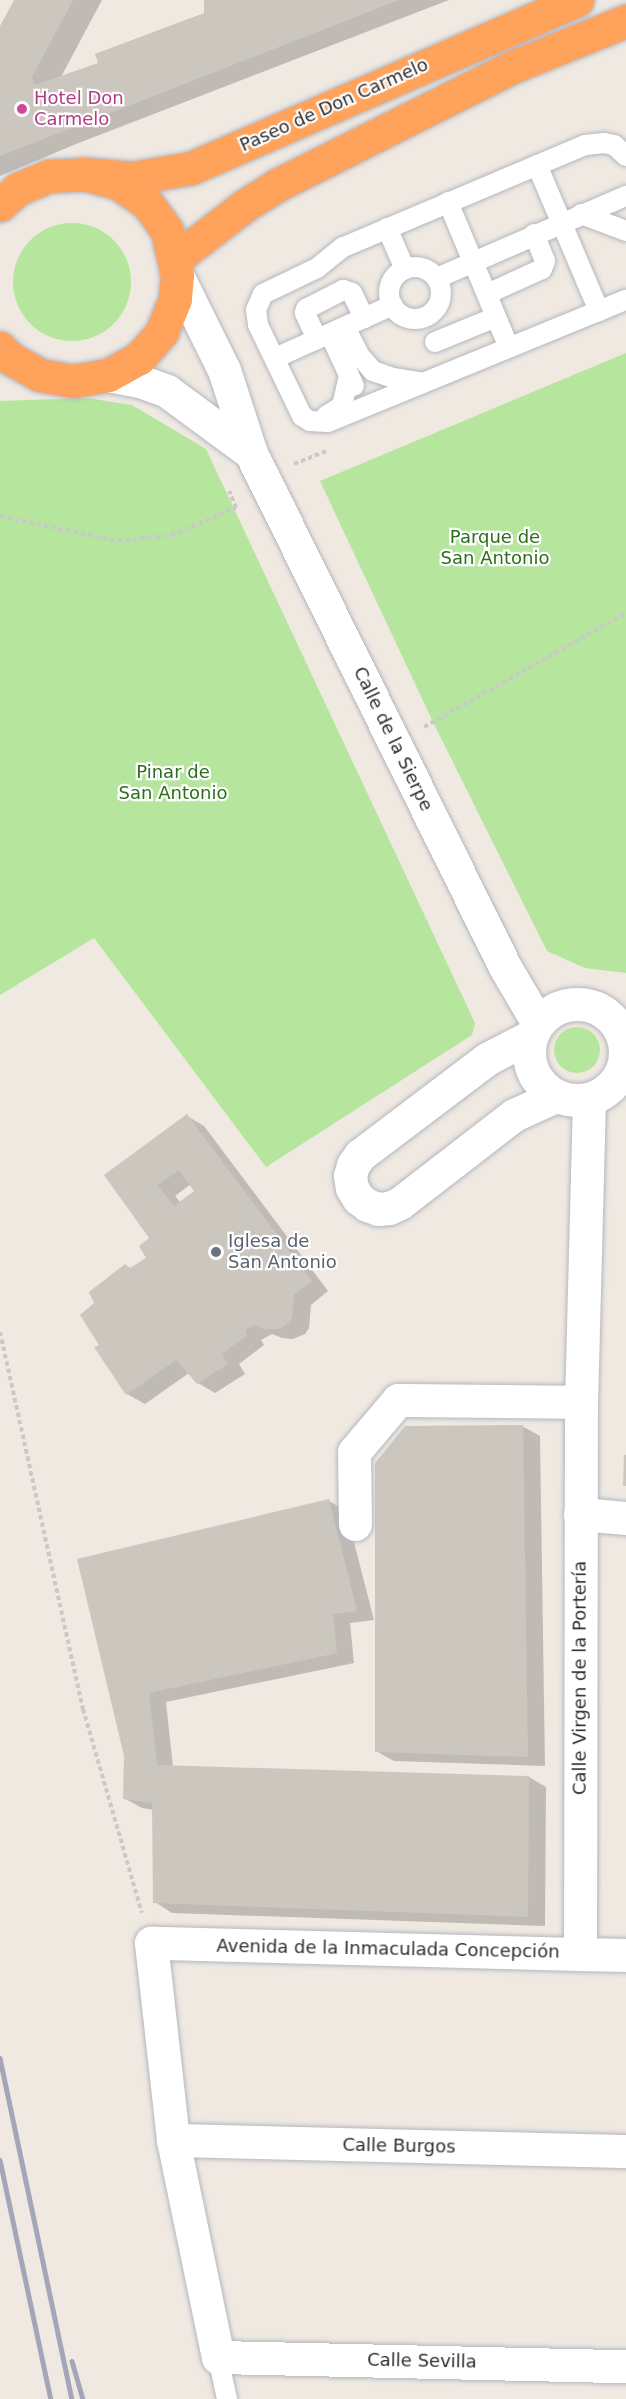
<!DOCTYPE html>
<html>
<head>
<meta charset="utf-8">
<style>
  body { margin:0 }
  #map { position:relative; width:626px; height:2399px; overflow:hidden; background:#efe9e1; font-family:"DejaVu Sans",sans-serif }
  div>[style] { position:absolute }
  [style*='--x'] { left:calc(var(--x)*1px); top:calc(var(--y)*1px); width:calc(var(--w)*1px); rotate:calc(var(--a)*1deg) }
  .green>* { inset:0; background:#b6e59e }
  .round { border-radius:50% }
  .shadow>* { inset:0; background:#0003 }
  .building>* { inset:0; background:#cbc7bf }
  .path>* { height:4px; margin-top:-2px; transform-origin:0; background:repeating-linear-gradient(90deg,#c9c9c9 0 4.5px,transparent 0 7.5px) }
  .roads { filter:drop-shadow(0 0 2px #b4b7c1) drop-shadow(0 0 2px #b4b7c1) }
  .lane>* { height:20px; margin:-10px; padding:0 10px; transform-origin:10px; border-radius:10px; background:#fff }
  .lane>.ring { margin:-10px; padding:0; box-sizing:content-box; background:none; border:20px solid #fff; border-radius:50% }
  .street>* { height:33px; margin:-16.5px; padding:0 16.5px; transform-origin:16.5px; border-radius:16.5px; background:#fff }
  .secondary>* { height:33px; margin:-16.5px; padding:0 16.5px; transform-origin:16.5px; border-radius:16.5px; background:#fff }
  .secondary>.ring { margin:-16.5px; padding:0; box-sizing:content-box; background:none; border:33px solid #fff; border-radius:50% }
  .highway>* { height:33px; margin:-16.5px; padding:0 16.5px; transform-origin:16.5px; border-radius:16.5px; background:#ffa35c }
  .rail>* { height:4.5px; margin:-2.25px; padding:0 2.25px; transform-origin:2.25px; border-radius:2.25px; background:#a3a6b8 }
  .dots>* { width:16px; height:16px; translate:-50% -50%; box-sizing:border-box; border:3px solid #fff; border-radius:50% }
  span { translate:-50% -50%; white-space:nowrap; text-align:center; line-height:1.15; -webkit-text-stroke:4.5px #fff; paint-order:stroke }
  .hotel-label { font-size:18px; color:#b23c85 }
  .left { translate:0 -50%; text-align:left }
  .street-label { font-size:18px; color:#2e2e2e }
  .park-label { font-size:18px; color:#2c6e1b }
  .worship-label { font-size:18px; color:#5b616d }
</style>
</head>
<body>
<div id="map">
  <div class="green">
    <i class="round" style="left:13px;top:223px;width:118px;height:118px"></i>
    <i style="clip-path:polygon(626px 353px,626px 973px,585px 968px,547px 951px,433px 722px,320px 481px)"></i>
    <i style="clip-path:polygon(87px 398px,132px 405px,206px 449px,475px 1023px,472px 1035px,266px 1167px,94px 938px,0 995px,0 401px)"></i>
    <i class="round" style="left:554px;top:1027px;width:46px;height:46px"></i>
  </div>
  <div class="shadow">
    <i style="clip-path:polygon(15px 0,102px 0,61px 77px,100px 63px,204px 14px,206px 0,449px 0,76px 144px,0 176px,0 29px)"></i>
    <i style="clip-path:polygon(evenodd,187px 1116px,204px 1126px,328px 1291px,311px 1305px,309px 1328px,305px 1334px,293px 1339px,282px 1338px,272px 1334px,261px 1340px,264px 1345px,239px 1364px,245px 1374px,215px 1393px,198px 1383px,189px 1373px,145px 1404px,127px 1394px,97px 1348px,101px 1346px,131px 1269px,148px 1258px,151px 1238px,106px 1176px,187px 1116px,191px 1184px,196px 1191px,181px 1203px,175px 1196px,191px 1184px)"></i>
    <i style="clip-path:polygon(522px 1426px,540px 1436px,545px 1766px,394px 1761px,376px 1751px)"></i>
    <i style="clip-path:polygon(329px 1501px,346px 1511px,374px 1620px,350px 1623px,354px 1663px,166px 1702px,173px 1767px,529px 1777px,546px 1787px,545px 1926px,172px 1913px,155px 1902px,154px 1810px,142px 1808px,124px 1798px,125px 1756px,78px 1560px)"></i>
  </div>
  <div class="building">
    <i style="clip-path:polygon(14px 0,73px 0,32px 77px,35px 85px,98px 63px,95px 54px,204px 13px,204px 0,399px 0,0 156px,0 26px)"></i>
    <i style="clip-path:polygon(evenodd,187px 1114px,312px 1281px,294px 1295px,292px 1318px,287px 1324px,281px 1329px,263px 1329px,254px 1325px,245px 1330px,247px 1335px,222px 1354px,228px 1364px,197px 1384px,176px 1360px,126px 1395px,94px 1347px,99px 1345px,80px 1315px,94px 1303px,89px 1292px,125px 1264px,130px 1268px,146px 1258px,139px 1246px,149px 1238px,104px 1175px,187px 1114px,179px 1170px,194px 1191px,174px 1206px,158px 1185px,179px 1170px)"></i>
    <i style="clip-path:polygon(523px 1425px,528px 1757px,375px 1752px,375px 1463px,405px 1426px)"></i>
    <i style="clip-path:polygon(624px 1455px,626px 1455px,626px 1486px,623px 1486px)"></i>
    <i style="clip-path:polygon(329px 1499px,357px 1611px,333px 1614px,337px 1653px,149px 1693px,157px 1765px,529px 1776px,528px 1917px,153px 1903px,152px 1803px,123px 1799px,124px 1756px,77px 1559px)"></i>
  </div>
  <div class="path">
    <i style="--x:294;--y:464;--w:35;--a:-22"></i>
    <i style="--x:0;--y:516;--w:121;--a:12"></i>
    <i style="--x:118;--y:541;--w:53;--a:-6.5"></i>
    <i style="--x:171;--y:535;--w:70;--a:-22.6"></i>
    <i style="--x:236;--y:508;--w:18;--a:-112"></i>
    <i style="--x:424;--y:727;--w:232;--a:-29.4"></i>
    <i style="--x:0;--y:1332;--w:386;--a:77.6"></i>
    <i style="--x:83;--y:1709;--w:212;--a:73.9"></i>
  </div>
  <div class="roads">
    <div class="lane">
      <i style="--x:626;--y:156;--w:16;--a:-137"></i>
      <i style="--x:614;--y:145;--w:10;--a:-169"></i>
      <i style="--x:604;--y:143;--w:19;--a:174"></i>
      <i style="--x:585;--y:145;--w:263;--a:157.1"></i>
      <i style="--x:343;--y:247;--w:33;--a:141"></i>
      <i style="--x:317;--y:268;--w:60;--a:154.3"></i>
      <i style="--x:263;--y:294;--w:17;--a:114"></i>
      <i style="--x:256;--y:310;--w:15;--a:82"></i>
      <i style="--x:258;--y:325;--w:101;--a:64.2"></i>
      <i style="--x:302;--y:416;--w:9;--a:32"></i>
      <i style="--x:310;--y:421;--w:18;--a:3"></i>
      <i style="--x:328;--y:422;--w:322;--a:-22.3"></i>
      <i style="--x:537;--y:165;--w:159;--a:67"></i>
      <i style="--x:448;--y:202;--w:158;--a:67.3"></i>
      <i style="--x:581;--y:214;--w:48;--a:20.7"></i>
      <i style="--x:387;--y:228;--w:45;--a:66.3"></i>
      <i class="ring" style="left:389px;top:267px;width:32px;height:32px"></i>
      <i style="--x:437;--y:278;--w:206;--a:-23.5"></i>
      <i style="--x:487;--y:294;--w:60;--a:-24.4"></i>
      <i style="--x:542;--y:269;--w:9;--a:-69"></i>
      <i style="--x:545;--y:261;--w:29;--a:-112"></i>
      <i style="--x:345;--y:327;--w:31;--a:63"></i>
      <i style="--x:359;--y:355;--w:21;--a:49"></i>
      <i style="--x:373;--y:371;--w:21;--a:19"></i>
      <i style="--x:393;--y:378;--w:30;--a:9"></i>
      <i style="--x:330;--y:334;--w:57;--a:65.2"></i>
      <i style="--x:317;--y:339;--w:29;--a:-115"></i>
      <i style="--x:305;--y:313;--w:4;--a:-76"></i>
      <i style="--x:306;--y:309;--w:42;--a:-27.2"></i>
      <i style="--x:343;--y:290;--w:9;--a:18"></i>
      <i style="--x:352;--y:293;--w:28;--a:64"></i>
      <i style="--x:435;--y:342;--w:66;--a:-22.3"></i>
      <i style="--x:275;--y:358;--w:129;--a:-24.2"></i>
      <i style="--x:326;--y:416;--w:19;--a:-32"></i>
      <i style="--x:342;--y:406;--w:31;--a:-77"></i>
      <i style="--x:218;--y:2357;--w:43;--a:77.9"></i>
    </div>
    <div class="street">
      <i style="--x:531;--y:1036;--w:50;--a:152.4"></i>
      <i style="--x:487;--y:1059;--w:159;--a:142.9"></i>
      <i style="--x:360;--y:1155;--w:12;--a:125"></i>
      <i style="--x:353;--y:1165;--w:11;--a:105"></i>
      <i style="--x:350;--y:1176;--w:12;--a:81"></i>
      <i style="--x:352;--y:1188;--w:12;--a:59"></i>
      <i style="--x:358;--y:1198;--w:11;--a:38"></i>
      <i style="--x:367;--y:1205;--w:12;--a:20"></i>
      <i style="--x:378;--y:1209;--w:11;--a:-5"></i>
      <i style="--x:389;--y:1208;--w:12;--a:-24"></i>
      <i style="--x:400;--y:1203;--w:144;--a:-37.7"></i>
      <i style="--x:514;--y:1115;--w:46;--a:-24.3"></i>
      <i style="--x:355;--y:1524;--w:72;--a:-90.8"></i>
      <i style="--x:354;--y:1452;--w:68;--a:-49.8"></i>
      <i style="--x:398;--y:1400;--w:183;--a:0.6"></i>
      <i style="--x:580;--y:1954;--w:429;--a:-178.5"></i>
      <i style="--x:151;--y:1943;--w:198;--a:83.6"></i>
      <i style="--x:173;--y:2140;--w:222;--a:78.3"></i>
      <i style="--x:218;--y:2357;--w:408;--a:1.3"></i>
      <i style="--x:173;--y:2140;--w:453;--a:1.4"></i>
    </div>
    <div class="secondary">
      <i style="--x:177;--y:275;--w:106;--a:63.7"></i>
      <i style="--x:224;--y:370;--w:87;--a:72"></i>
      <i style="--x:251;--y:453;--w:573;--a:63.7"></i>
      <i style="--x:505;--y:967;--w:65;--a:59.5"></i>
      <i style="--x:108;--y:375;--w:33;--a:11"></i>
      <i style="--x:140;--y:381;--w:29;--a:20"></i>
      <i style="--x:167;--y:391;--w:104;--a:36.4"></i>
      <i class="ring" style="left:529px;top:1004px;width:63px;height:63px"></i>
      <i style="--x:589;--y:1099;--w:303;--a:91.5"></i>
      <i style="--x:581;--y:1402;--w:552;--a:90.1"></i>
      <i style="--x:580;--y:1954;--w:46;--a:1.2"></i>
      <i style="--x:580;--y:1514;--w:46;--a:5"></i>
    </div>
    <div class="highway">
      <i style="--x:84;--y:174;--w:49;--a:4.7"></i>
      <i style="--x:133;--y:178;--w:59;--a:-9.8"></i>
      <i style="--x:191;--y:168;--w:421;--a:-23.5"></i>
      <i style="--x:0;--y:205;--w:24;--a:-42"></i>
      <i style="--x:18;--y:189;--w:34;--a:-23"></i>
      <i style="--x:49;--y:176;--w:35;--a:-3"></i>
      <i style="--x:84;--y:174;--w:35;--a:15"></i>
      <i style="--x:118;--y:183;--w:35;--a:35"></i>
      <i style="--x:147;--y:203;--w:34;--a:54"></i>
      <i style="--x:167;--y:231;--w:45;--a:77.2"></i>
      <i style="--x:177;--y:275;--w:24;--a:95"></i>
      <i style="--x:175;--y:299;--w:35;--a:112"></i>
      <i style="--x:162;--y:332;--w:35;--a:131"></i>
      <i style="--x:139;--y:358;--w:35;--a:151"></i>
      <i style="--x:108;--y:375;--w:36;--a:170"></i>
      <i style="--x:73;--y:381;--w:34;--a:-170"></i>
      <i style="--x:40;--y:375;--w:33;--a:-151"></i>
      <i style="--x:11;--y:359;--w:16;--a:-135"></i>
      <i style="--x:175;--y:259;--w:87;--a:-37.5"></i>
      <i style="--x:244;--y:206;--w:39;--a:-32"></i>
      <i style="--x:277;--y:185;--w:268;--a:-26.6"></i>
      <i style="--x:517;--y:65;--w:118;--a:-22"></i>
    </div>
  </div>
  <div class="rail">
    <i style="--x:0;--y:2058;--w:349;--a:78.1"></i>
    <i style="--x:0;--y:2160;--w:244;--a:78"></i>
    <i style="--x:72;--y:2361;--w:40;--a:74"></i>
  </div>
  <div class="dots">
    <i style="left:22px;top:109px;background:#d1479c"></i>
    <i style="left:216px;top:1252px;background:#6b7280"></i>
  </div>
  <div class="hotel-label">
    <span class="left" style="left:34px;top:109px">Hotel Don<br>Carmelo</span>
  </div>
  <div class="street-label">
    <span style="left:334px;top:105px;rotate:-24deg">Paseo de Don Carmelo</span>
    <span style="left:393px;top:739px;rotate:64deg">Calle de la Sierpe</span>
    <span style="left:580px;top:1678px;rotate:-90deg">Calle Virgen de la Portería</span>
    <span style="left:388px;top:1949px;rotate:1deg">Avenida de la Inmaculada Concepción</span>
    <span style="left:399px;top:2146px;rotate:1deg">Calle Burgos</span>
    <span style="left:422px;top:2361px;rotate:1deg">Calle Sevilla</span>
  </div>
  <div class="park-label">
    <span style="left:495px;top:548px">Parque de<br>San Antonio</span>
    <span style="left:173px;top:783px">Pinar de<br>San Antonio</span>
  </div>
  <div class="worship-label">
    <span class="left" style="left:228px;top:1252px">Iglesa de<br>San Antonio</span>
  </div>
</div>
</body>
</html>
